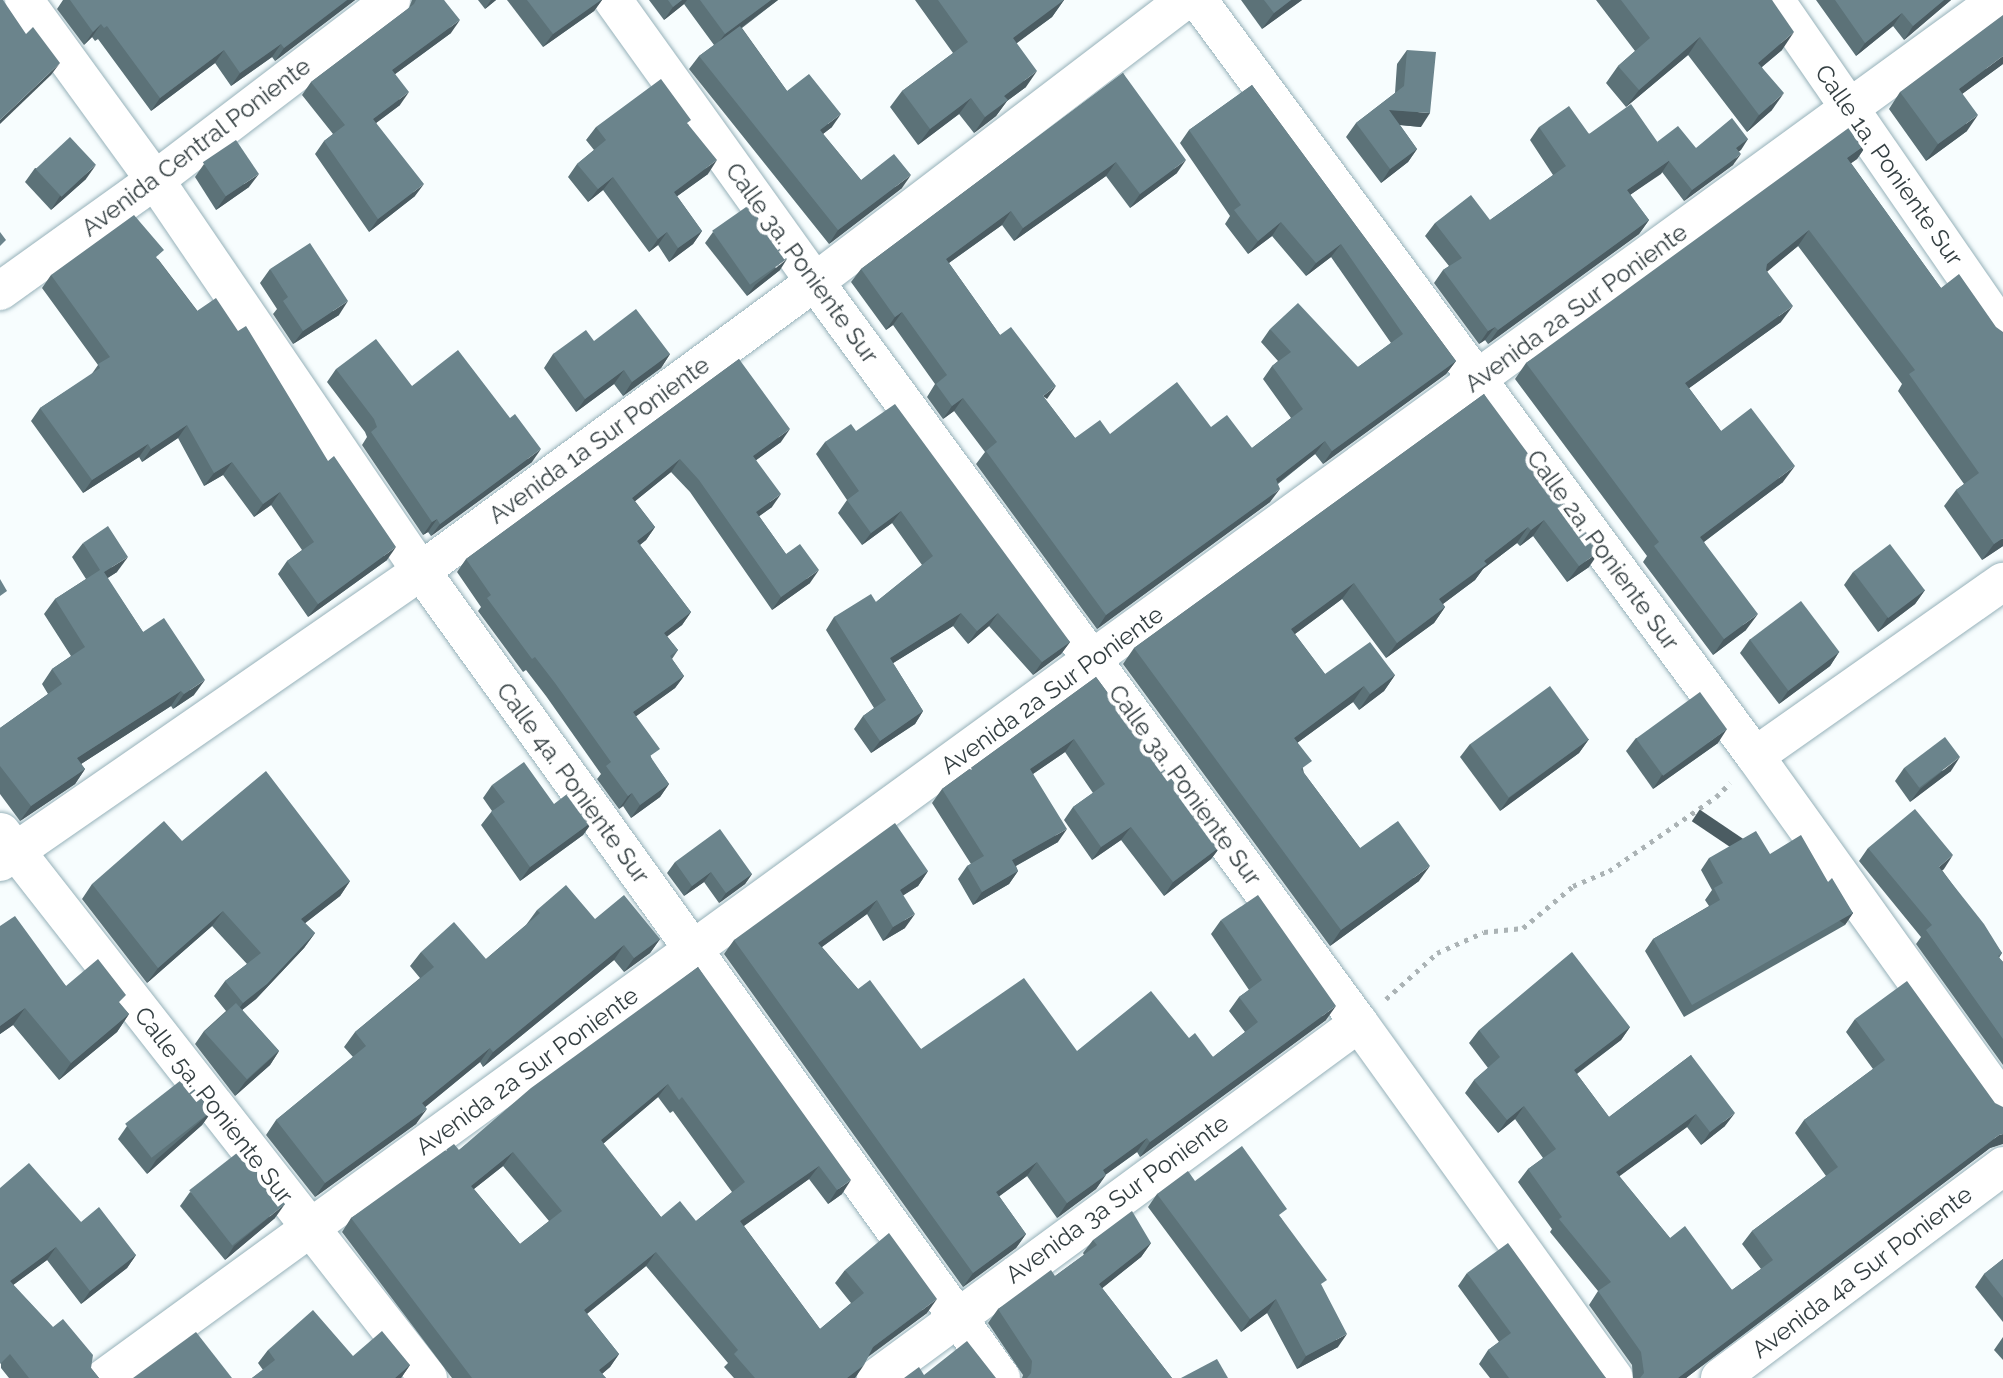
<!DOCTYPE html>
<html>
<head>
<meta charset="utf-8">
<style>
  body { margin:0 }
  #map { position:relative; width:2003px; height:1378px; overflow:hidden; background:#f7fdfe; font-family:Raleway,sans-serif }
  div>[style] { position:absolute }
  [style*='--x'] { left:calc(var(--x)*1px); top:calc(var(--y)*1px); width:calc(var(--w)*1px); rotate:calc(var(--a)*1deg) }
  .path>* { height:5px; margin-top:-2.5px; transform-origin:0; background:repeating-linear-gradient(90deg,#abb3b5 0 4px,transparent 0 10px) }
  .roads { filter:drop-shadow(0 0 2px #96b1b9) drop-shadow(0 0 2px #96b1b9) }
  .street>* { height:38px; margin:-19px; padding:0 19px; transform-origin:19px; border-radius:19px; background:#fff }
  .wall>* { inset:0; background:#5c7278 }
  .shaded-wall>* { inset:0; background:#4b5c62; transform-origin:0 0 }
  .building>* { inset:0; background:#6b848c; transform-origin:0 0 }
  span { translate:-50% -50%; white-space:nowrap; text-align:center; line-height:1.15; -webkit-text-stroke:8px #fff; paint-order:stroke }
  .street-label { font-size:24px; color:#343f42 }
</style>
</head>
<body>
<div id="map">
  <div class="path">
    <i style="--x:1386;--y:999;--w:69;--a:-42"></i>
    <i style="--x:1437;--y:953;--w:51;--a:-24.1"></i>
    <i style="--x:1484;--y:932;--w:39;--a:-6"></i>
    <i style="--x:1523;--y:928;--w:65;--a:-40"></i>
    <i style="--x:1573;--y:886;--w:39;--a:-23"></i>
    <i style="--x:1609;--y:871;--w:130;--a:-34.7"></i>
    <i style="--x:1716;--y:797;--w:20;--a:-45"></i>
  </div>
  <div class="roads">
    <div class="street">
      <i style="--x:24;--y:0;--w:223;--a:54"></i>
      <i style="--x:155;--y:180;--w:473;--a:55.8"></i>
      <i style="--x:421;--y:571;--w:994;--a:54.29"></i>
      <i style="--x:613;--y:0;--w:347;--a:54.4"></i>
      <i style="--x:815;--y:282;--w:919;--a:53.72"></i>
      <i style="--x:1359;--y:1023;--w:437;--a:54.3"></i>
      <i style="--x:1198;--y:0;--w:939;--a:53.62"></i>
      <i style="--x:1755;--y:756;--w:427;--a:54.4"></i>
      <i style="--x:1775;--y:0;--w:402;--a:55.4"></i>
      <i style="--x:0;--y:291;--w:191;--a:-35.6"></i>
      <i style="--x:155;--y:180;--w:297;--a:-37.3"></i>
      <i style="--x:1755;--y:756;--w:303;--a:-35.1"></i>
      <i style="--x:1;--y:832;--w:693;--a:51.97"></i>
      <i style="--x:0;--y:862;--w:512;--a:-34.65"></i>
      <i style="--x:421;--y:571;--w:489;--a:-36.3"></i>
      <i style="--x:815;--y:282;--w:465;--a:-37.3"></i>
      <i style="--x:104;--y:1378;--w:2342;--a:-36.04"></i>
      <i style="--x:876;--y:1378;--w:599;--a:-36.32"></i>
      <i style="--x:1720;--y:1378;--w:354;--a:-36.8"></i>
    </div>
  </div>
  <div class="wall">
    <i style="clip-path:polygon(63px 0,355px 0,275px 61px,272px 57px,231px 86px,215px 63px,151px 111px,98px 39px,95px 41px,92px 37px,84px 45px,57px 9px)"></i>
    <i style="clip-path:polygon(412px 0,444px 0,451px 33px,395px 74px,400px 105px,376px 123px,415px 196px,369px 232px,315px 154px,324px 141px,333px 134px,302px 95px,311px 82px,409px 8px)"></i>
    <i style="clip-path:polygon(478px 0,496px 0,485px 9px)"></i>
    <i style="clip-path:polygon(507px 0,602px 0,594px 11px,543px 47px)"></i>
    <i style="clip-path:polygon(649px 0,778px 0,742px 28px,787px 91px,832px 127px,823px 134px,861px 180px,902px 188px,829px 244px,689px 69px,699px 56px,714px 45px,684px 4px,664px 20px)"></i>
    <i style="clip-path:polygon(915px 0,1064px 0,1052px 17px,1016px 43px,1026px 87px,1007px 101px,996px 116px,974px 133px,959px 114px,918px 145px,890px 107px,902px 91px,953px 53px)"></i>
    <i style="clip-path:polygon(1241px 0,1302px 0,1262px 29px)"></i>
    <i style="clip-path:polygon(1596px 0,1772px 0,1782px 50px,1762px 67px,1772px 110px,1747px 132px,1688px 55px,1626px 107px,1606px 83px,1618px 66px,1635px 51px)"></i>
    <i style="clip-path:polygon(1816px 0,1951px 0,1904px 40px,1893px 26px,1856px 56px)"></i>
    <i style="clip-path:polygon(1407px 50px,1421px 127px,1400px 125px,1417px 149px,1408px 162px,1381px 183px,1346px 137px,1356px 123px,1395px 93px,1397px 64px)"></i>
    <i style="clip-path:polygon(2003px 64px,1962px 94px,1967px 131px,1926px 161px,1889px 109px,1900px 92px)"></i>
    <i style="clip-path:polygon(1123px 73px,1177px 173px,1130px 208px,1106px 176px,1014px 241px,1002px 225px,949px 263px,1046px 400px,1075px 438px,1110px 434px,1211px 427px,1252px 448px,1291px 418px,1263px 379px,1272px 366px,1278px 361px,1261px 342px,1270px 329px,1358px 367px,1391px 343px,1331px 257px,1306px 276px,1272px 236px,1248px 254px,1225px 224px,1230px 216px,1180px 143px,1189px 130px,1252px 85px,1456px 361px,1446px 374px,1323px 464px,1315px 454px,1278px 484px,1270px 502px,1097px 629px,976px 464px,985px 452px,954px 411px,943px 419px,927px 397px,935px 384px,893px 325px,886px 330px,851px 282px,861px 269px)"></i>
    <i style="clip-path:polygon(688px 124px,708px 174px,677px 196px,702px 231px,693px 244px,669px 262px,658px 245px,649px 252px,603px 190px,588px 202px,568px 177px,577px 164px,594px 150px,586px 140px,596px 127px)"></i>
    <i style="clip-path:polygon(1539px 127px,1696px 148px,1748px 139px,1738px 151px,1733px 165px,1684px 201px,1662px 172px,1630px 195px,1649px 220px,1639px 234px,1488px 344px,1485px 340px,1479px 344px,1434px 283px,1443px 270px,1449px 266px,1425px 236px,1435px 223px,1490px 220px,1553px 175px,1530px 140px)"></i>
    <i style="clip-path:polygon(1868px 143px,1857px 159px,1851px 163px,1941px 288px,2003px 546px,1982px 560px,1944px 506px,1956px 490px,1964px 484px,1898px 391px,1902px 384px,1798px 246px,1767px 271px,1781px 322px,1689px 388px,1721px 431px,1783px 482px,1704px 542px,1746px 630px,1713px 655px,1643px 562px,1647px 556px,1515px 379px,1526px 363px)"></i>
    <i style="clip-path:polygon(204px 164px,249px 187px,216px 210px,195px 177px)"></i>
    <i style="clip-path:polygon(35px 168px,86px 179px,51px 210px,25px 182px)"></i>
    <i style="clip-path:polygon(713px 232px,780px 270px,747px 296px,705px 243px)"></i>
    <i style="clip-path:polygon(158px 259px,387px 560px,308px 617px,278px 574px,287px 561px,302px 550px,271px 505px,254px 517px,223px 475px,204px 486px,178px 438px,142px 462px,139px 457px,83px 493px,31px 421px,40px 408px,91px 375px,98px 365px,42px 288px,51px 275px)"></i>
    <i style="clip-path:polygon(270px 269px,339px 315px,293px 344px,273px 314px,277px 309px,260px 283px)"></i>
    <i style="clip-path:polygon(594px 341px,670px 354px,661px 368px,623px 396px,614px 384px,576px 412px,544px 368px,553px 354px)"></i>
    <i style="clip-path:polygon(739px 359px,781px 442px,756px 460px,772px 507px,759px 516px,786px 554px,810px 583px,772px 610px,690px 492px,671px 472px,635px 501px,655px 527px,646px 540px,640px 545px,691px 612px,682px 625px,667px 636px,678px 650px,672px 659px,684px 676px,675px 688px,636px 716px,652px 760px,669px 784px,660px 797px,631px 818px,623px 806px,619px 809px,597px 779px,601px 774px,546px 696px,526px 670px,523px 672px,478px 611px,481px 607px,457px 572px,466px 559px)"></i>
    <i style="clip-path:polygon(336px 369px,412px 386px,532px 462px,431px 536px,428px 532px,423px 535px,362px 445px,367px 437px,365px 432px,327px 382px)"></i>
    <i style="clip-path:polygon(1484px 394px,1589px 567px,1567px 582px,1533px 536px,1520px 546px,1517px 543px,1483px 569px,1475px 580px,1443px 604px,1445px 607px,1434px 623px,1386px 658px,1342px 599px,1295px 634px,1325px 674px,1395px 675px,1384px 691px,1359px 710px,1353px 702px,1297px 743px,1304px 773px,1360px 848px,1419px 881px,1330px 946px,1123px 664px,1134px 648px)"></i>
    <i style="clip-path:polygon(856px 431px,1070px 642px,1061px 654px,1033px 675px,989px 626px,968px 644px,953px 626px,893px 663px,923px 711px,915px 724px,871px 753px,854px 729px,863px 716px,874px 708px,826px 630px,834px 617px,876px 602px,922px 565px,892px 523px,862px 545px,838px 513px,847px 500px,816px 454px,825px 442px)"></i>
    <i style="clip-path:polygon(83px 543px,117px 572px,107px 578px,143px 632px,194px 695px,173px 709px,171px 706px,81px 764px,85px 769px,75px 784px,20px 821px,0 794px,0 728px,48px 694px,42px 684px,52px 669px,71px 656px,44px 614px,55px 599px,86px 579px,72px 557px)"></i>
    <i style="clip-path:polygon(1853px 572px,1925px 590px,1915px 604px,1878px 632px,1844px 585px)"></i>
    <i style="clip-path:polygon(1750px 639px,1839px 652px,1830px 666px,1779px 704px,1740px 653px)"></i>
    <i style="clip-path:polygon(1096px 677px,1221px 846px,1211px 859px,1164px 896px,1121px 840px,1092px 860px,1064px 820px,1073px 807px,1093px 793px,1065px 752px,1033px 774px,1058px 842px,1016px 866px,1018px 871px,1009px 884px,973px 905px,958px 879px,967px 866px,971px 864px,932px 803px,942px 789px)"></i>
    <i style="clip-path:polygon(1636px 738px,1718px 743px,1653px 789px,1626px 751px)"></i>
    <i style="clip-path:polygon(1589px 739px,1579px 753px,1500px 811px,1460px 757px,1470px 744px)"></i>
    <i style="clip-path:polygon(1904px 768px,1951px 771px,1910px 802px,1895px 781px)"></i>
    <i style="clip-path:polygon(492px 785px,593px 821px,583px 835px,520px 881px,481px 825px,492px 811px,483px 798px)"></i>
    <i style="clip-path:polygon(1868px 848px,1944px 869px,1942px 870px,2002px 953px,1999px 958px,2003px 962px,2003px 1065px,1916px 944px,1921px 937px,1859px 861px)"></i>
    <i style="clip-path:polygon(1770px 854px,1828px 882px,1853px 913px,1845px 925px,1684px 1017px,1645px 951px,1653px 939px,1709px 906px,1705px 900px,1712px 890px,1701px 870px,1709px 858px)"></i>
    <i style="clip-path:polygon(675px 862px,752px 874px,745px 884px,719px 903px,704px 882px,684px 896px,667px 873px)"></i>
    <i style="clip-path:polygon(928px 871px,918px 886px,903px 895px,905px 928px,883px 941px,867px 914px,822px 947px,858px 989px,921px 1049px,1077px 1051px,1189px 1038px,1213px 1057px,1245px 1032px,1229px 1011px,1239px 997px,1249px 990px,1211px 934px,1221px 920px,1326px 1020px,1140px 1157px,1137px 1152px,1106px 1174px,1096px 1189px,1057px 1218px,1027px 1176px,999px 1196px,1026px 1234px,1016px 1248px,963px 1287px,724px 954px,734px 940px)"></i>
    <i style="clip-path:polygon(350px 881px,340px 896px,305px 923px,315px 933px,304px 948px,256px 999px,242px 1010px,279px 1051px,270px 1065px,235px 1096px,195px 1044px,204px 1031px,226px 1011px,214px 996px,225px 981px,247px 964px,212px 926px,147px 983px,82px 899px,92px 884px)"></i>
    <i style="clip-path:polygon(537px 910px,595px 919px,660px 939px,650px 953px,624px 972px,614px 960px,483px 1067px,480px 1062px,425px 1107px,416px 1124px,315px 1197px,266px 1135px,276px 1120px,353px 1057px,344px 1047px,355px 1032px,420px 978px,410px 966px,421px 952px,486px 959px,526px 925px)"></i>
    <i style="clip-path:polygon(0 926px,66px 986px,120px 1004px,129px 1014px,117px 1032px,59px 1080px,13px 1025px,0 1034px)"></i>
    <i style="clip-path:polygon(evenodd,698px 967px,842px 1194px,828px 1204px,809px 1179px,744px 1226px,820px 1329px,851px 1303px,835px 1283px,845px 1270px,927px 1313px,868px 1357px,855px 1378px,734px 1378px,724px 1367px,728px 1363px,646px 1266px,587px 1314px,619px 1354px,610px 1367px,602px 1374px,606px 1378px,452px 1378px,342px 1232px,351px 1218px,459px 1150px,698px 967px,658px 1097px,670px 1113px,673px 1111px,732px 1192px,696px 1221px,661px 1217px,603px 1144px,658px 1097px,698px 967px,503px 1166px,549px 1221px,520px 1244px,474px 1189px,503px 1166px)"></i>
    <i style="clip-path:polygon(1855px 1019px,2001px 1144px,1990px 1148px,1686px 1378px,1633px 1378px,1632px 1365px,1589px 1305px,1598px 1291px,1550px 1232px,1552px 1229px,1518px 1182px,1528px 1169px,1543px 1158px,1515px 1119px,1498px 1133px,1465px 1093px,1474px 1080px,1488px 1068px,1469px 1043px,1479px 1030px,1630px 1027px,1621px 1040px,1577px 1074px,1609px 1117px,1691px 1055px,1725px 1126px,1701px 1145px,1687px 1127px,1619px 1176px,1670px 1238px,1732px 1290px,1761px 1269px,1742px 1244px,1752px 1231px,1826px 1176px,1795px 1133px,1804px 1120px,1873px 1069px,1846px 1032px)"></i>
    <i style="clip-path:polygon(212px 1111px,202px 1125px,147px 1174px,118px 1139px,127px 1126px)"></i>
    <i style="clip-path:polygon(1195px 1181px,1281px 1218px,1322px 1287px,1338px 1347px,1297px 1369px,1267px 1313px,1241px 1332px,1148px 1207px,1157px 1194px)"></i>
    <i style="clip-path:polygon(0 1188px,81px 1222px,136px 1255px,127px 1268px,81px 1304px,47px 1260px,13px 1285px,91px 1368px,99px 1378px,9px 1378px,1px 1368px)"></i>
    <i style="clip-path:polygon(190px 1192px,275px 1218px,225px 1260px,180px 1206px)"></i>
    <i style="clip-path:polygon(1093px 1240px,1151px 1243px,1141px 1257px,1102px 1288px,1172px 1378px,1022px 1378px,1023px 1375px,988px 1323px,998px 1309px,1055px 1276px,1084px 1255px,1083px 1253px)"></i>
    <i style="clip-path:polygon(2003px 1259px,2003px 1322px,1975px 1287px,1984px 1274px)"></i>
    <i style="clip-path:polygon(1467px 1273px,1606px 1378px,1490px 1378px,1479px 1364px,1488px 1350px,1499px 1342px,1458px 1286px)"></i>
    <i style="clip-path:polygon(2003px 1337px,2003px 1360px,1994px 1350px)"></i>
    <i style="clip-path:polygon(268px 1350px,353px 1356px,410px 1365px,401px 1378px,252px 1378px,263px 1370px,258px 1363px)"></i>
  </div>
  <div class="shaded-wall">
    <i style="clip-path:polygon(347px 0,355px 0,275px 61px,284px 48px)"></i>
    <i style="clip-path:polygon(491px 0,496px 0,485px 9px)"></i>
    <i style="clip-path:polygon(601px 0,602px 0,594px 11px,543px 47px,553px 34px)"></i>
    <i style="clip-path:polygon(682px 0,687px 0,684px 4px,664px 20px,673px 7px)"></i>
    <i style="clip-path:polygon(771px 0,778px 0,715px 47px,725px 34px)"></i>
    <i style="clip-path:polygon(1057px 0,1064px 0,1052px 17px,1001px 55px,1013px 38px)"></i>
    <i style="clip-path:polygon(1291px 0,1302px 0,1262px 29px,1274px 13px)"></i>
    <i style="clip-path:polygon(1944px 0,1951px 0,1904px 40px,1913px 26px)"></i>
    <i style="clip-path:polygon(1902px 13px,1893px 26px,1856px 56px,1865px 43px)"></i>
    <i style="clip-path:polygon(460px 20px,451px 33px,383px 83px,392px 70px)"></i>
    <i style="clip-path:polygon(101px 24px,92px 37px,84px 45px,93px 32px)"></i>
    <i style="clip-path:polygon(1794px 32px,1782px 50px,1746px 80px,1758px 63px)"></i>
    <i style="clip-path:polygon(1700px 37px,1688px 55px,1626px 107px,1639px 90px)"></i>
    <i style="clip-path:polygon(281px 44px,272px 57px,231px 86px,240px 73px)"></i>
    <i style="clip-path:polygon(224px 50px,215px 63px,151px 111px,160px 98px)"></i>
    <i style="clip-path:polygon(2003px 56px,2003px 64px,1947px 105px,1959px 89px)"></i>
    <i style="clip-path:polygon(60px 63px,51px 75px,0 124px,0 120px)"></i>
    <i style="clip-path:polygon(1037px 71px,1026px 87px,1007px 101px,996px 116px,974px 133px,985px 117px,1004px 96px)"></i>
    <i style="clip-path:polygon(409px 92px,400px 105px,364px 132px,373px 119px)"></i>
    <i style="clip-path:polygon(1784px 93px,1772px 110px,1747px 132px,1759px 115px)"></i>
    <i style="clip-path:polygon(971px 98px,959px 114px,918px 145px,930px 129px)"></i>
    <i style="clip-path:polygon(1389px 110px,1430px 113px,1421px 127px,1379px 123px)"></i>
    <i style="clip-path:polygon(841px 114px,832px 127px,811px 143px,820px 130px)"></i>
    <i style="clip-path:polygon(1978px 115px,1967px 131px,1926px 161px,1938px 144px)"></i>
    <i style="clip-path:polygon(1748px 139px,1741px 150px,1729px 159px,1736px 148px)"></i>
    <i style="clip-path:polygon(1868px 143px,1857px 159px,1836px 174px,1847px 158px)"></i>
    <i style="clip-path:polygon(1417px 149px,1408px 162px,1381px 183px,1390px 169px)"></i>
    <i style="clip-path:polygon(1741px 154px,1733px 165px,1684px 201px,1692px 190px)"></i>
    <i style="clip-path:polygon(717px 160px,708px 174px,665px 205px,674px 192px)"></i>
    <i style="clip-path:polygon(1186px 160px,1177px 173px,1130px 208px,1140px 194px)"></i>
    <i style="clip-path:polygon(1670px 160px,1661px 174px,1618px 203px,1627px 190px)"></i>
    <i style="clip-path:polygon(1116px 162px,1106px 176px,1014px 241px,1023px 228px)"></i>
    <i style="clip-path:polygon(96px 165px,86px 179px,51px 210px,60px 196px)"></i>
    <i style="clip-path:polygon(259px 174px,249px 187px,216px 210px,226px 196px)"></i>
    <i style="clip-path:polygon(911px 175px,902px 188px,829px 244px,838px 230px)"></i>
    <i style="clip-path:polygon(613px 177px,603px 190px,588px 202px,598px 189px)"></i>
    <i style="clip-path:polygon(424px 184px,415px 196px,369px 232px,378px 219px)"></i>
    <i style="clip-path:polygon(1011px 211px,1002px 225px,936px 272px,946px 259px)"></i>
    <i style="clip-path:polygon(1649px 220px,1639px 234px,1488px 344px,1498px 330px)"></i>
    <i style="clip-path:polygon(1281px 222px,1272px 236px,1248px 254px,1258px 241px)"></i>
    <i style="clip-path:polygon(1809px 230px,1798px 246px,1756px 281px,1767px 264px)"></i>
    <i style="clip-path:polygon(702px 231px,693px 244px,669px 262px,678px 248px)"></i>
    <i style="clip-path:polygon(667px 232px,658px 245px,649px 252px,658px 239px)"></i>
    <i style="clip-path:polygon(1341px 244px,1331px 257px,1306px 276px,1316px 263px)"></i>
    <i style="clip-path:polygon(787px 259px,780px 270px,747px 296px,755px 285px)"></i>
    <i style="clip-path:polygon(348px 301px,339px 315px,293px 344px,303px 331px)"></i>
    <i style="clip-path:polygon(1793px 306px,1781px 322px,1674px 399px,1685px 383px)"></i>
    <i style="clip-path:polygon(902px 312px,893px 325px,886px 330px,895px 317px)"></i>
    <i style="clip-path:polygon(1495px 327px,1485px 340px,1479px 344px,1488px 331px)"></i>
    <i style="clip-path:polygon(670px 354px,661px 368px,623px 396px,632px 382px)"></i>
    <i style="clip-path:polygon(1456px 361px,1446px 374px,1323px 464px,1332px 451px)"></i>
    <i style="clip-path:polygon(624px 370px,614px 384px,576px 412px,585px 399px)"></i>
    <i style="clip-path:polygon(1056px 386px,1047px 399px,1043px 396px)"></i>
    <i style="clip-path:polygon(963px 398px,954px 411px,943px 419px,952px 406px)"></i>
    <i style="clip-path:polygon(187px 425px,178px 438px,142px 462px,151px 449px)"></i>
    <i style="clip-path:polygon(790px 429px,781px 442px,744px 469px,753px 456px)"></i>
    <i style="clip-path:polygon(1325px 441px,1315px 454px,1266px 492px,1276px 479px)"></i>
    <i style="clip-path:polygon(148px 444px,139px 457px,83px 493px,92px 480px)"></i>
    <i style="clip-path:polygon(541px 449px,532px 462px,431px 536px,440px 524px)"></i>
    <i style="clip-path:polygon(680px 459px,671px 472px,623px 511px,632px 498px)"></i>
    <i style="clip-path:polygon(232px 462px,223px 475px,204px 486px,214px 473px)"></i>
    <i style="clip-path:polygon(1795px 466px,1783px 482px,1689px 553px,1700px 537px)"></i>
    <i style="clip-path:polygon(1280px 489px,1270px 502px,1097px 629px,1106px 615px)"></i>
    <i style="clip-path:polygon(280px 492px,271px 505px,254px 517px,263px 504px)"></i>
    <i style="clip-path:polygon(781px 494px,772px 507px,747px 525px,756px 512px)"></i>
    <i style="clip-path:polygon(901px 511px,892px 523px,862px 545px,871px 533px)"></i>
    <i style="clip-path:polygon(437px 519px,428px 532px,423px 535px,432px 522px)"></i>
    <i style="clip-path:polygon(1544px 520px,1533px 536px,1520px 546px,1531px 530px)"></i>
    <i style="clip-path:polygon(655px 527px,646px 540px,628px 554px,637px 541px)"></i>
    <i style="clip-path:polygon(1528px 527px,1517px 543px,1483px 569px,1475px 580px,1428px 615px,1439px 599px,1484px 561px)"></i>
    <i style="clip-path:polygon(2003px 538px,2003px 546px,1982px 560px,1994px 544px)"></i>
    <i style="clip-path:polygon(396px 547px,387px 560px,308px 617px,318px 604px)"></i>
    <i style="clip-path:polygon(1600px 551px,1589px 567px,1567px 582px,1579px 566px)"></i>
    <i style="clip-path:polygon(128px 557px,117px 572px,94px 587px,104px 572px)"></i>
    <i style="clip-path:polygon(819px 570px,810px 583px,772px 610px,781px 597px)"></i>
    <i style="clip-path:polygon(1354px 583px,1342px 599px,1280px 645px,1291px 629px)"></i>
    <i style="clip-path:polygon(1925px 590px,1915px 604px,1878px 632px,1887px 618px)"></i>
    <i style="clip-path:polygon(1445px 607px,1434px 623px,1386px 658px,1397px 643px)"></i>
    <i style="clip-path:polygon(691px 612px,682px 625px,655px 646px,664px 633px)"></i>
    <i style="clip-path:polygon(961px 613px,953px 626px,882px 670px,890px 658px)"></i>
    <i style="clip-path:polygon(998px 613px,989px 626px,968px 644px,977px 631px)"></i>
    <i style="clip-path:polygon(1758px 614px,1746px 630px,1713px 655px,1724px 639px)"></i>
    <i style="clip-path:polygon(1070px 642px,1061px 654px,1033px 675px,1042px 662px)"></i>
    <i style="clip-path:polygon(1839px 652px,1830px 666px,1779px 704px,1788px 691px)"></i>
    <i style="clip-path:polygon(1395px 675px,1384px 691px,1359px 710px,1370px 694px)"></i>
    <i style="clip-path:polygon(684px 676px,675px 688px,624px 725px,633px 712px)"></i>
    <i style="clip-path:polygon(205px 680px,194px 695px,173px 709px,184px 694px)"></i>
    <i style="clip-path:polygon(1364px 686px,1353px 702px,1282px 754px,1294px 738px)"></i>
    <i style="clip-path:polygon(181px 691px,171px 706px,67px 773px,77px 758px)"></i>
    <i style="clip-path:polygon(923px 711px,915px 724px,871px 753px,880px 741px)"></i>
    <i style="clip-path:polygon(1727px 729px,1718px 743px,1653px 789px,1662px 775px)"></i>
    <i style="clip-path:polygon(1074px 739px,1065px 752px,1021px 782px,1030px 769px)"></i>
    <i style="clip-path:polygon(1589px 739px,1579px 753px,1500px 811px,1509px 798px)"></i>
    <i style="clip-path:polygon(1960px 757px,1951px 771px,1910px 802px,1920px 789px)"></i>
    <i style="clip-path:polygon(85px 769px,75px 784px,20px 821px,31px 806px)"></i>
    <i style="clip-path:polygon(669px 784px,660px 797px,631px 818px,640px 805px)"></i>
    <i style="clip-path:polygon(632px 793px,623px 806px,619px 809px,628px 796px)"></i>
    <i style="clip-path:polygon(593px 821px,583px 835px,520px 881px,530px 867px)"></i>
    <i style="clip-path:polygon(1131px 827px,1121px 840px,1092px 860px,1101px 847px)"></i>
    <i style="clip-path:polygon(1067px 829px,1058px 842px,1003px 873px,1012px 860px)"></i>
    <i style="clip-path:polygon(1221px 846px,1211px 859px,1164px 896px,1173px 882px)"></i>
    <i style="clip-path:polygon(1953px 855px,1944px 869px,1930px 880px,1939px 867px)"></i>
    <i style="clip-path:polygon(1430px 866px,1419px 881px,1330px 946px,1341px 930px)"></i>
    <i style="clip-path:polygon(928px 871px,918px 886px,890px 904px,900px 890px)"></i>
    <i style="clip-path:polygon(1018px 871px,1009px 884px,973px 905px,982px 892px)"></i>
    <i style="clip-path:polygon(711px 872px,704px 882px,684px 896px,692px 886px)"></i>
    <i style="clip-path:polygon(752px 874px,745px 884px,719px 903px,726px 893px)"></i>
    <i style="clip-path:polygon(350px 881px,340px 896px,290px 935px,301px 919px)"></i>
    <i style="clip-path:polygon(877px 900px,867px 914px,808px 957px,818px 943px)"></i>
    <i style="clip-path:polygon(223px 911px,212px 926px,147px 983px,158px 968px)"></i>
    <i style="left:1853px;top:913px;width:14px;height:185px;rotate:124deg"></i>
    <i style="clip-path:polygon(915px 914px,905px 928px,883px 941px,893px 927px)"></i>
    <i style="clip-path:polygon(315px 933px,304px 948px,256px 999px,232px 1018px,243px 1003px)"></i>
    <i style="clip-path:polygon(660px 939px,650px 953px,624px 972px,634px 958px)"></i>
    <i style="clip-path:polygon(624px 945px,614px 960px,483px 1067px,493px 1052px)"></i>
    <i style="clip-path:polygon(1336px 1006px,1326px 1020px,1140px 1157px,1150px 1142px)"></i>
    <i style="clip-path:polygon(25px 1008px,13px 1025px,0 1034px,0 1026px)"></i>
    <i style="clip-path:polygon(129px 1014px,117px 1032px,59px 1080px,71px 1063px)"></i>
    <i style="clip-path:polygon(1630px 1027px,1621px 1040px,1564px 1083px,1574px 1070px)"></i>
    <i style="clip-path:polygon(490px 1048px,480px 1062px,412px 1118px,422px 1103px)"></i>
    <i style="clip-path:polygon(279px 1051px,270px 1065px,235px 1096px,245px 1082px)"></i>
    <i style="clip-path:polygon(668px 1084px,658px 1097px,591px 1154px,601px 1140px)"></i>
    <i style="clip-path:polygon(1524px 1106px,1515px 1119px,1498px 1133px,1507px 1120px)"></i>
    <i style="clip-path:polygon(427px 1109px,416px 1124px,315px 1197px,325px 1183px)"></i>
    <i style="clip-path:polygon(212px 1111px,202px 1125px,147px 1174px,156px 1160px)"></i>
    <i style="clip-path:polygon(1735px 1113px,1725px 1126px,1701px 1145px,1710px 1132px)"></i>
    <i style="clip-path:polygon(1696px 1114px,1687px 1127px,1606px 1186px,1616px 1172px)"></i>
    <i style="clip-path:polygon(2003px 1134px,2003px 1144px,1990px 1148px,1686px 1378px,1678px 1378px,1999px 1135px)"></i>
    <i style="clip-path:polygon(1147px 1138px,1137px 1152px,1093px 1184px,1103px 1170px)"></i>
    <i style="clip-path:polygon(513px 1152px,503px 1166px,461px 1199px,471px 1186px)"></i>
    <i style="clip-path:polygon(1037px 1162px,1027px 1176px,986px 1206px,996px 1192px)"></i>
    <i style="clip-path:polygon(819px 1166px,809px 1179px,731px 1235px,740px 1221px)"></i>
    <i style="clip-path:polygon(1106px 1175px,1096px 1189px,1057px 1218px,1067px 1203px)"></i>
    <i style="clip-path:polygon(851px 1180px,842px 1194px,828px 1204px,837px 1190px)"></i>
    <i style="clip-path:polygon(285px 1204px,275px 1218px,225px 1260px,234px 1246px)"></i>
    <i style="clip-path:polygon(1026px 1234px,1016px 1248px,963px 1287px,973px 1273px)"></i>
    <i style="clip-path:polygon(1151px 1243px,1141px 1257px,1090px 1298px,1099px 1284px)"></i>
    <i style="clip-path:polygon(56px 1247px,47px 1260px,1px 1294px,10px 1281px)"></i>
    <i style="clip-path:polygon(656px 1252px,646px 1266px,574px 1324px,584px 1310px)"></i>
    <i style="clip-path:polygon(136px 1255px,127px 1268px,81px 1304px,90px 1291px)"></i>
    <i style="clip-path:polygon(937px 1299px,927px 1313px,863px 1360px,873px 1347px)"></i>
    <i style="clip-path:polygon(1276px 1299px,1267px 1313px,1241px 1332px,1250px 1319px)"></i>
    <i style="clip-path:polygon(1347px 1334px,1338px 1347px,1297px 1369px,1306px 1356px)"></i>
    <i style="clip-path:polygon(619px 1354px,610px 1367px,597px 1378px,599px 1370px)"></i>
    <i style="clip-path:polygon(410px 1365px,401px 1378px,395px 1378px)"></i>
    <i style="clip-path:polygon(864px 1365px,855px 1378px,847px 1378px)"></i>
  </div>
  <div class="building">
    <i style="clip-path:polygon(0 0,3px 0,26px 34px,33px 27px,60px 63px,0 120px)"></i>
    <i style="clip-path:polygon(70px 0,347px 0,284px 48px,281px 44px,240px 73px,224px 50px,160px 98px,107px 26px,104px 28px,101px 24px,93px 32px)"></i>
    <i style="clip-path:polygon(416px 0,444px 0,460px 20px,392px 70px,409px 92px,373px 119px,424px 184px,378px 219px,324px 141px,345px 125px,311px 82px,414px 4px)"></i>
    <i style="clip-path:polygon(527px 0,601px 0,553px 34px)"></i>
    <i style="clip-path:polygon(668px 0,682px 0,673px 7px)"></i>
    <i style="clip-path:polygon(700px 0,771px 0,725px 34px)"></i>
    <i style="clip-path:polygon(938px 0,1064px 0,1013px 38px,1037px 71px,1004px 96px,1008px 100px,985px 117px,971px 98px,930px 129px,902px 91px,968px 42px)"></i>
    <i style="clip-path:polygon(1264px 0,1291px 0,1274px 13px)"></i>
    <i style="clip-path:polygon(1621px 0,1772px 0,1794px 32px,1758px 63px,1784px 93px,1759px 115px,1700px 37px,1639px 90px,1618px 66px,1650px 38px)"></i>
    <i style="clip-path:polygon(1835px 0,1944px 0,1913px 26px,1902px 13px,1865px 43px)"></i>
    <i style="clip-path:polygon(2003px 15px,2003px 56px,1959px 89px,1978px 115px,1938px 144px,1900px 92px)"></i>
    <i style="clip-path:polygon(740px 26px,787px 91px,809px 74px,841px 114px,820px 130px,861px 180px,894px 154px,911px 175px,838px 230px,699px 56px)"></i>
    <i style="clip-path:polygon(1407px 50px,1436px 52px,1430px 113px,1389px 110px,1417px 149px,1390px 169px,1356px 123px,1404px 86px)"></i>
    <i style="clip-path:polygon(1123px 73px,1186px 160px,1140px 194px,1116px 162px,1023px 228px,1011px 211px,946px 259px,1000px 335px,1011px 327px,1056px 386px,1043px 396px,1075px 438px,1100px 420px,1110px 434px,1177px 382px,1211px 427px,1227px 415px,1252px 448px,1303px 409px,1272px 366px,1291px 352px,1270px 329px,1298px 303px,1358px 367px,1403px 334px,1341px 244px,1316px 263px,1281px 222px,1258px 241px,1234px 210px,1241px 205px,1189px 130px,1252px 85px,1456px 361px,1332px 451px,1325px 441px,1276px 479px,1280px 489px,1106px 615px,986px 451px,997px 442px,963px 398px,952px 406px,936px 384px,947px 375px,902px 312px,895px 317px,861px 269px)"></i>
    <i style="clip-path:polygon(661px 79px,691px 120px,687px 123px,717px 160px,674px 192px,702px 231px,678px 248px,667px 232px,658px 239px,613px 177px,598px 189px,577px 164px,606px 140px,596px 127px)"></i>
    <i style="clip-path:polygon(1631px 104px,1670px 160px,1627px 190px,1649px 220px,1498px 330px,1495px 327px,1488px 331px,1443px 270px,1462px 258px,1435px 223px,1471px 195px,1490px 220px,1566px 166px,1539px 127px,1569px 106px,1589px 134px)"></i>
    <i style="clip-path:polygon(1732px 118px,1748px 139px,1736px 148px,1741px 154px,1692px 190px,1669px 161px,1657px 142px,1678px 126px,1696px 148px)"></i>
    <i style="clip-path:polygon(1854px 124px,1868px 143px,1847px 158px,1941px 288px,1959px 274px,1996px 327px,2003px 332px,2003px 538px,1994px 544px,1956px 490px,1979px 473px,1909px 374px,1915px 370px,1809px 230px,1767px 264px,1766px 270px,1793px 306px,1685px 383px,1721px 431px,1751px 408px,1795px 466px,1700px 537px,1758px 614px,1724px 639px,1654px 546px,1659px 542px,1526px 363px)"></i>
    <i style="left:70px;top:137px;width:38px;height:47px;rotate:47deg"></i>
    <i style="left:236px;top:140px;width:41px;height:40px;rotate:56deg"></i>
    <i style="left:749px;top:205px;width:66px;height:45px;rotate:55deg"></i>
    <i style="clip-path:polygon(134px 215px,164px 250px,156px 257px,197px 311px,216px 298px,238px 331px,246px 326px,328px 461px,334px 456px,396px 547px,318px 604px,287px 561px,314px 542px,280px 492px,263px 504px,232px 462px,214px 473px,187px 425px,151px 449px,148px 444px,92px 480px,40px 408px,100px 368px,98px 364px,110px 357px,51px 275px)"></i>
    <i style="clip-path:polygon(0 232px,6px 240px,0 246px)"></i>
    <i style="clip-path:polygon(310px 243px,348px 301px,303px 331px,283px 301px,288px 297px,270px 269px)"></i>
    <i style="clip-path:polygon(636px 309px,670px 354px,632px 382px,624px 370px,585px 399px,553px 354px,586px 330px,594px 341px)"></i>
    <i style="clip-path:polygon(376px 339px,412px 386px,458px 350px,510px 418px,515px 414px,541px 449px,440px 524px,437px 519px,432px 522px,371px 432px,377px 427px,374px 419px,336px 369px)"></i>
    <i style="clip-path:polygon(739px 359px,790px 429px,753px 456px,781px 494px,756px 512px,786px 554px,800px 544px,819px 570px,781px 597px,699px 480px,680px 459px,632px 498px,655px 527px,637px 541px,691px 612px,664px 633px,678px 650px,670px 656px,684px 676px,633px 712px,660px 749px,650px 756px,669px 784px,640px 805px,632px 793px,628px 796px,606px 766px,611px 762px,555px 683px,535px 657px,532px 659px,487px 598px,491px 595px,466px 559px)"></i>
    <i style="clip-path:polygon(1484px 394px,1600px 551px,1579px 566px,1544px 520px,1531px 530px,1528px 527px,1484px 561px,1487px 564px,1439px 599px,1445px 607px,1397px 643px,1354px 583px,1291px 629px,1325px 674px,1370px 642px,1395px 675px,1370px 694px,1364px 686px,1294px 738px,1312px 761px,1301px 769px,1360px 848px,1398px 821px,1430px 866px,1341px 930px,1134px 648px)"></i>
    <i style="clip-path:polygon(895px 404px,1070px 642px,1042px 662px,998px 613px,977px 631px,961px 613px,890px 658px,923px 711px,880px 741px,863px 716px,886px 700px,834px 617px,871px 594px,876px 602px,933px 556px,901px 511px,871px 533px,847px 500px,859px 491px,825px 442px,851px 424px,856px 431px)"></i>
    <i style="clip-path:polygon(108px 526px,128px 557px,104px 572px,143px 632px,164px 618px,205px 680px,184px 694px,181px 691px,77px 758px,85px 769px,31px 806px,0 766px,0 728px,62px 684px,52px 669px,85px 647px,55px 599px,100px 570px,83px 543px)"></i>
    <i style="left:1890px;top:544px;width:58px;height:46px;rotate:53deg"></i>
    <i style="clip-path:polygon(0 579px,7px 591px,0 596px)"></i>
    <i style="left:1801px;top:601px;width:64px;height:64px;rotate:53deg"></i>
    <i style="clip-path:polygon(1096px 677px,1221px 846px,1173px 882px,1131px 827px,1101px 847px,1073px 807px,1105px 784px,1074px 739px,1030px 769px,1067px 829px,1012px 860px,1018px 871px,982px 892px,967px 866px,984px 856px,942px 789px)"></i>
    <i style="left:1550px;top:686px;width:66px;height:99px;rotate:54deg"></i>
    <i style="left:1700px;top:692px;width:46px;height:79px;rotate:54deg"></i>
    <i style="left:1945px;top:737px;width:25px;height:51px;rotate:53deg"></i>
    <i style="clip-path:polygon(524px 762px,554px 804px,571px 791px,593px 821px,530px 867px,491px 812px,505px 802px,492px 785px)"></i>
    <i style="clip-path:polygon(266px 771px,350px 881px,301px 919px,315px 933px,267px 984px,243px 1003px,225px 981px,261px 953px,223px 911px,158px 968px,92px 884px,164px 821px,182px 841px)"></i>
    <i style="clip-path:polygon(1915px 809px,1953px 855px,1939px 867px,1984px 924px,2002px 953px,1998px 956px,2003px 962px,2003px 1039px,1926px 930px,1932px 925px,1868px 848px)"></i>
    <i style="clip-path:polygon(895px 823px,928px 871px,900px 890px,915px 914px,893px 927px,877px 900px,818px 943px,858px 989px,870px 980px,921px 1049px,1024px 978px,1077px 1051px,1151px 991px,1189px 1038px,1195px 1033px,1213px 1057px,1258px 1022px,1239px 997px,1262px 980px,1221px 920px,1258px 895px,1336px 1006px,1150px 1142px,1147px 1138px,1103px 1170px,1106px 1175px,1067px 1203px,1037px 1162px,996px 1192px,1026px 1234px,973px 1273px,734px 940px)"></i>
    <i style="clip-path:polygon(720px 829px,752px 874px,726px 893px,711px 872px,692px 886px,675px 862px)"></i>
    <i style="clip-path:polygon(1756px 831px,1770px 854px,1801px 835px,1828px 882px,1832px 878px,1853px 913px,1692px 1005px,1653px 939px,1720px 900px,1714px 888px,1723px 883px,1709px 858px)"></i>
    <i style="clip-path:polygon(566px 885px,595px 919px,624px 895px,660px 939px,634px 958px,624px 945px,493px 1052px,490px 1048px,422px 1103px,427px 1109px,325px 1183px,276px 1120px,366px 1046px,355px 1032px,434px 967px,421px 952px,454px 922px,486px 959px,540px 913px,537px 910px)"></i>
    <i style="clip-path:polygon(15px 916px,66px 986px,98px 959px,126px 995px,119px 1002px,129px 1014px,71px 1063px,25px 1008px,0 1026px,0 926px)"></i>
    <i style="clip-path:polygon(1572px 952px,1630px 1027px,1574px 1070px,1609px 1117px,1691px 1055px,1735px 1113px,1710px 1132px,1696px 1114px,1616px 1172px,1670px 1238px,1685px 1226px,1732px 1290px,1773px 1260px,1752px 1231px,1838px 1167px,1804px 1120px,1885px 1060px,1855px 1019px,1907px 981px,1995px 1103px,2003px 1107px,2003px 1134px,1999px 1135px,1678px 1378px,1640px 1378px,1644px 1373px,1641px 1352px,1598px 1291px,1611px 1282px,1559px 1219px,1562px 1217px,1528px 1169px,1556px 1149px,1524px 1106px,1507px 1120px,1474px 1080px,1500px 1057px,1479px 1030px)"></i>
    <i style="clip-path:polygon(evenodd,698px 967px,851px 1180px,837px 1190px,819px 1166px,740px 1221px,820px 1329px,864px 1293px,845px 1270px,889px 1233px,937px 1299px,873px 1347px,864px 1365px,847px 1378px,755px 1378px,734px 1354px,738px 1350px,656px 1252px,584px 1310px,619px 1354px,599px 1370px,606px 1378px,472px 1378px,351px 1218px,454px 1144px,459px 1150px,531px 1088px,698px 967px,668px 1084px,679px 1100px,682px 1097px,745px 1182px,696px 1221px,680px 1201px,661px 1217px,601px 1140px,668px 1084px,698px 967px,513px 1152px,562px 1211px,520px 1244px,471px 1186px,513px 1152px)"></i>
    <i style="left:236px;top:1003px;width:64px;height:43px;rotate:48deg"></i>
    <i style="left:185px;top:1077px;width:43px;height:76px;rotate:52deg"></i>
    <i style="clip-path:polygon(1242px 1146px,1287px 1209px,1279px 1215px,1327px 1280px,1321px 1284px,1347px 1334px,1306px 1356px,1276px 1299px,1250px 1319px,1157px 1194px,1188px 1171px,1195px 1181px)"></i>
    <i style="left:242px;top:1149px;width:70px;height:67px;rotate:52deg"></i>
    <i style="clip-path:polygon(29px 1163px,81px 1222px,99px 1207px,136px 1255px,90px 1291px,56px 1247px,10px 1281px,53px 1327px,63px 1319px,93px 1355px,91px 1368px,99px 1378px,29px 1378px,10px 1354px,0 1364px,0 1188px)"></i>
    <i style="clip-path:polygon(1132px 1211px,1151px 1243px,1099px 1284px,1172px 1378px,1027px 1378px,1031px 1373px,1032px 1361px,998px 1309px,1051px 1270px,1055px 1276px,1097px 1245px,1093px 1240px)"></i>
    <i style="clip-path:polygon(1508px 1243px,1606px 1378px,1509px 1378px,1488px 1350px,1511px 1333px,1467px 1273px)"></i>
    <i style="clip-path:polygon(2003px 1259px,2003px 1298px,1984px 1274px)"></i>
    <i style="clip-path:polygon(313px 1310px,353px 1356px,382px 1331px,410px 1365px,395px 1378px,252px 1378px,275px 1360px,268px 1350px)"></i>
    <i style="clip-path:polygon(196px 1332px,232px 1378px,133px 1378px)"></i>
    <i style="clip-path:polygon(967px 1341px,996px 1378px,904px 1378px,919px 1367px,924px 1375px)"></i>
    <i style="clip-path:polygon(1217px 1359px,1228px 1378px,1181px 1378px)"></i>
  </div>
  <div class="street-label">
    <span style="left:196px;top:147px;rotate:-37deg">Avenida Central Poniente</span>
    <span style="left:1889px;top:165px;rotate:55deg">Calle 1a. Poniente Sur</span>
    <span style="left:802px;top:263px;rotate:54deg">Calle 3a. Poniente Sur</span>
    <span style="left:1576px;top:308px;rotate:-36deg">Avenida 2a Sur Poniente</span>
    <span style="left:599px;top:440px;rotate:-36deg">Avenida 1a Sur Poniente</span>
    <span style="left:1603px;top:550px;rotate:54deg">Calle 2a. Poniente Sur</span>
    <span style="left:1052px;top:690px;rotate:-36deg">Avenida 2a Sur Poniente</span>
    <span style="left:573px;top:783px;rotate:54deg">Calle 4a. Poniente Sur</span>
    <span style="left:1185px;top:785px;rotate:54deg">Calle 3a. Poniente Sur</span>
    <span style="left:527px;top:1071px;rotate:-36deg">Avenida 2a Sur Poniente</span>
    <span style="left:214px;top:1105px;rotate:52deg">Calle 5a. Poniente Sur</span>
    <span style="left:1117px;top:1199px;rotate:-36deg">Avenida 3a Sur Poniente</span>
    <span style="left:1862px;top:1272px;rotate:-37deg">Avenida 4a Sur Poniente</span>
  </div>
</div>
</body>
</html>
